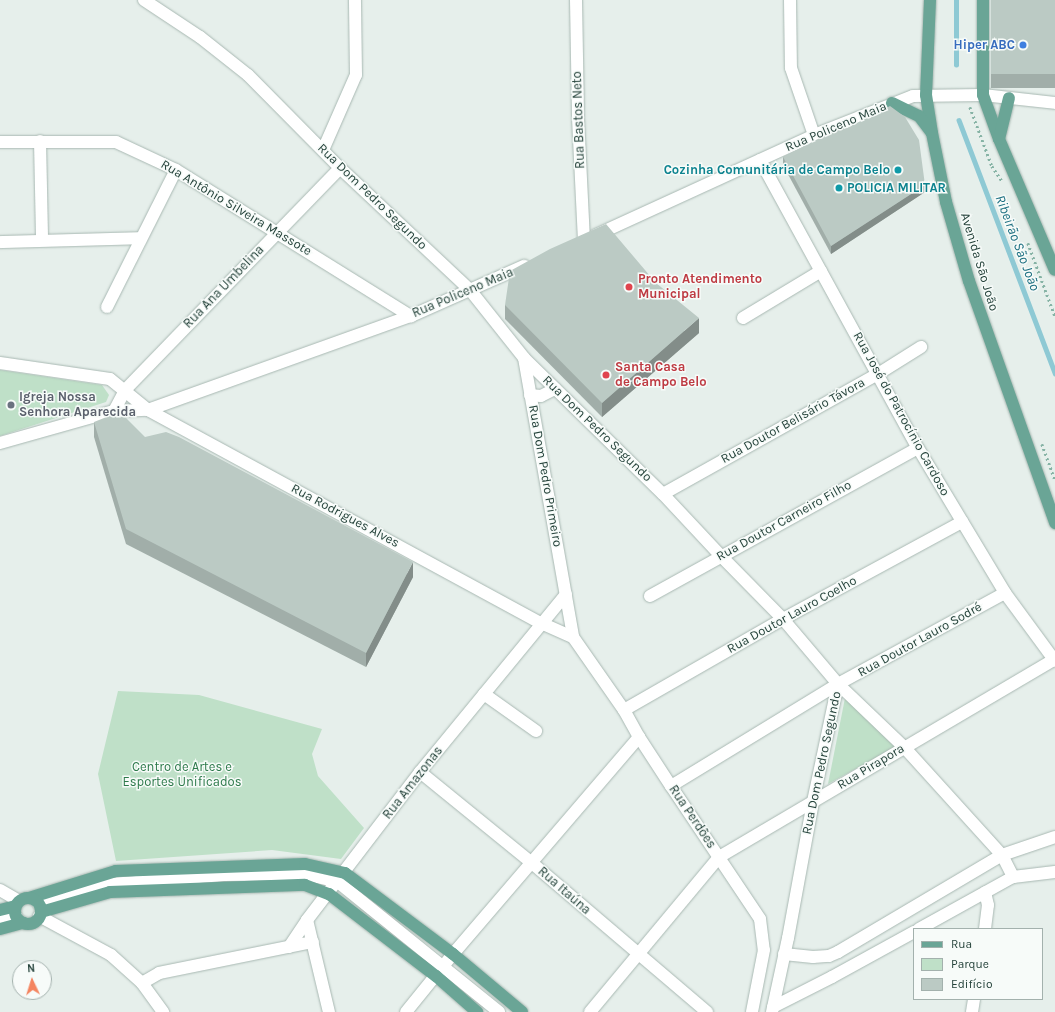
<!DOCTYPE html>
<html>
<head>
<meta charset="utf-8">
<style>
  body { margin:0 }
  #map { position:relative; width:1055px; height:1012px; overflow:hidden; background:#e6efeb; font-family:Karla,sans-serif }
  div>[style] { position:absolute }
  [style*='--x'] { left:calc(var(--x)*1px); top:calc(var(--y)*1px); width:calc(var(--w)*1px); rotate:calc(var(--a)*1deg) }
  .green>* { inset:0; background:#bfe0c8 }
  .stream>* { height:4.5px; margin:-2.25px; padding:0 2.25px; transform-origin:2.25px; border-radius:2.25px; background:#8ec9d4 }
  .path>* { height:2.5px; margin-top:-1.25px; transform-origin:0; background:repeating-linear-gradient(90deg,#86b3a5 0 2px,transparent 0 5px) }
  .roads { filter:drop-shadow(0 0 1px #a8b8b2) drop-shadow(0 0 1px #a8b8b2) }
  .minor>* { height:12px; margin:-6px; padding:0 6px; transform-origin:6px; border-radius:6px; background:#fff }
  .major>* { height:12px; margin:-6px; padding:0 6px; transform-origin:6px; border-radius:6px; background:#6aa596 }
  .major>.ring { margin:-6px; padding:0; box-sizing:content-box; background:none; border:12px solid #6aa596; border-radius:50% }
  .wall>* { inset:0; background:#a1aea9; transform-origin:0 0 }
  .shaded-wall>* { inset:0; background:#838d89 }
  .building>* { inset:0; background:#bbcac4; transform-origin:0 0 }
  .dots>* { width:11px; height:11px; translate:-50% -50%; box-sizing:border-box; border:2px solid #f7fbf9; border-radius:50% }
  span { translate:-50% -50%; white-space:nowrap; text-align:center; line-height:1.15; -webkit-text-stroke:3px #f7fbf9; paint-order:stroke }
  .shop-label { font-size:13px; color:#366cbe; font-weight:700 }
  .right { translate:-100% -50%; text-align:right }
  .street-label { font-size:13px; color:#24423a }
  .culture-label { font-size:13px; color:#0d838f; font-weight:700 }
  .left { translate:0 -50%; text-align:left }
  .health-label { font-size:13px; color:#be3a42; font-weight:700 }
  .worship-label { font-size:13px; color:#5b616d; font-weight:700 }
  .park-label { font-size:13px; color:#2d7a4b }
  .water-label { font-size:14px; color:#1c6f80; font-style:italic }
  .legend { position:absolute; left:913px; top:928px; width:130px; height:72px; box-sizing:border-box; background:#f7fbf9; border:1px solid #a3b1ad; margin:0; padding:5px 7px; list-style:none; font-size:12px; color:#24423a }
  .legend li { display:flex; align-items:center; gap:8px; height:20px }
  .legend b { width:20px; border:1px solid #a3b1ad }
  .north { position:absolute; left:12px; top:960px; width:40px; height:40px; box-sizing:border-box; background:#f7fbf9; border:1px solid #a3b1ad; border-radius:50%; rotate:356deg; font-size:11px; font-weight:700; line-height:16px; text-align:center; color:#24423a }
  .north::after { content:''; display:block; margin:auto; width:14px; height:18px; background:#f4845f; clip-path:polygon(50% 0,100% 100%,50% 72%,0 100%) }
</style>
</head>
<body>
<div id="map">
  <div class="green">
    <i style="clip-path:polygon(0 370px,102px 385px,109px 395px,106px 402px,0 436px)"></i>
    <i style="clip-path:polygon(118px 691px,199px 695px,322px 729px,312px 754px,318px 776px,364px 828px,341px 859px,272px 850px,116px 861px,98px 774px)"></i>
    <i style="clip-path:polygon(845px 698px,895px 747px,828px 784px)"></i>
  </div>
  <div class="stream">
    <i style="--x:956;--y:65;--w:65;--a:-90"></i>
    <i style="--x:959;--y:120;--w:271;--a:69.2"></i>
  </div>
  <div class="path">
    <i style="--x:970;--y:107;--w:63;--a:69.6"></i>
    <i style="--x:992;--y:166;--w:18;--a:56"></i>
    <i style="--x:1028;--y:243;--w:78;--a:69.7"></i>
    <i style="--x:1042;--y:444;--w:37;--a:70"></i>
  </div>
  <div class="roads">
    <div class="minor">
      <i style="--x:144;--y:0;--w:67;--a:33.5"></i>
      <i style="--x:200;--y:37;--w:61;--a:38.4"></i>
      <i style="--x:248;--y:75;--w:131;--a:45.3"></i>
      <i style="--x:340;--y:168;--w:178;--a:43.2"></i>
      <i style="--x:470;--y:290;--w:87;--a:51.5"></i>
      <i style="--x:524;--y:358;--w:194;--a:44.4"></i>
      <i style="--x:663;--y:494;--w:85;--a:46.9"></i>
      <i style="--x:721;--y:556;--w:88;--a:45.5"></i>
      <i style="--x:783;--y:619;--w:85;--a:49.8"></i>
      <i style="--x:838;--y:684;--w:121;--a:102"></i>
      <i style="--x:813;--y:802;--w:138;--a:100.4"></i>
      <i style="--x:788;--y:938;--w:76;--a:102.2"></i>
      <i style="--x:576;--y:0;--w:118;--a:89"></i>
      <i style="--x:578;--y:118;--w:122;--a:87.2"></i>
      <i style="--x:790;--y:0;--w:68;--a:89.2"></i>
      <i style="--x:791;--y:68;--w:71;--a:71.1"></i>
      <i style="--x:40;--y:141;--w:99;--a:88.8"></i>
      <i style="--x:0;--y:142;--w:116;--a:0"></i>
      <i style="--x:116;--y:142;--w:66;--a:25"></i>
      <i style="--x:176;--y:170;--w:277;--a:31.9"></i>
      <i style="--x:323;--y:150;--w:82;--a:-66.3"></i>
      <i style="--x:356;--y:75;--w:75;--a:-90.8"></i>
      <i style="--x:760;--y:160;--w:328;--a:61.3"></i>
      <i style="--x:918;--y:448;--w:169;--a:59"></i>
      <i style="--x:1005;--y:593;--w:84;--a:53.7"></i>
      <i style="--x:596;--y:235;--w:240;--a:-24.6"></i>
      <i style="--x:814;--y:135;--w:106;--a:-21.5"></i>
      <i style="--x:913;--y:96;--w:70;--a:-0.8"></i>
      <i style="--x:983;--y:95;--w:72;--a:6.3"></i>
      <i style="--x:0;--y:242;--w:141;--a:-1.6"></i>
      <i style="--x:107;--y:307;--w:153;--a:-63.3"></i>
      <i style="--x:743;--y:318;--w:91;--a:-31.1"></i>
      <i style="--x:524;--y:358;--w:283;--a:80"></i>
      <i style="--x:573;--y:637;--w:89;--a:55.1"></i>
      <i style="--x:624;--y:710;--w:31;--a:61"></i>
      <i style="--x:639;--y:737;--w:59;--a:56.9"></i>
      <i style="--x:671;--y:786;--w:160;--a:56.2"></i>
      <i style="--x:760;--y:919;--w:31;--a:83"></i>
      <i style="--x:764;--y:950;--w:63;--a:101"></i>
      <i style="--x:0;--y:363;--w:111;--a:8.3"></i>
      <i style="--x:110;--y:379;--w:49;--a:39.2"></i>
      <i style="--x:148;--y:410;--w:447;--a:28.5"></i>
      <i style="--x:541;--y:623;--w:35;--a:24"></i>
      <i style="--x:530;--y:395;--w:11;--a:5"></i>
      <i style="--x:541;--y:396;--w:16;--a:-27"></i>
      <i style="--x:114;--y:411;--w:24;--a:-62"></i>
      <i style="--x:125;--y:390;--w:309;--a:-45.9"></i>
      <i style="--x:0;--y:443;--w:118;--a:-15.7"></i>
      <i style="--x:114;--y:411;--w:34;--a:-2"></i>
      <i style="--x:148;--y:410;--w:279;--a:-19.7"></i>
      <i style="--x:411;--y:316;--w:124;--a:-23.9"></i>
      <i style="--x:663;--y:494;--w:246;--a:-29.2"></i>
      <i style="--x:878;--y:374;--w:51;--a:-32.1"></i>
      <i style="--x:650;--y:596;--w:306;--a:-28.9"></i>
      <i style="--x:838;--y:684;--w:91;--a:43.7"></i>
      <i style="--x:904;--y:747;--w:146;--a:47.8"></i>
      <i style="--x:1002;--y:855;--w:25;--a:63"></i>
      <i style="--x:484;--y:694;--w:64;--a:35.4"></i>
      <i style="--x:624;--y:710;--w:183;--a:-29.8"></i>
      <i style="--x:783;--y:619;--w:204;--a:-28.5"></i>
      <i style="--x:420;--y:772;--w:144;--a:39.1"></i>
      <i style="--x:532;--y:863;--w:230;--a:40.4"></i>
      <i style="--x:671;--y:786;--w:196;--a:-31.4"></i>
      <i style="--x:838;--y:684;--w:190;--a:-28.6"></i>
      <i style="--x:0;--y:890;--w:22;--a:30"></i>
      <i style="--x:38;--y:903;--w:75;--a:-14.6"></i>
      <i style="--x:111;--y:884;--w:113;--a:-4.6"></i>
      <i style="--x:224;--y:875;--w:80;--a:-0.7"></i>
      <i style="--x:304;--y:874;--w:35;--a:13"></i>
      <i style="--x:338;--y:882;--w:207;--a:38.9"></i>
      <i style="--x:39;--y:916;--w:82;--a:28.4"></i>
      <i style="--x:111;--y:955;--w:42;--a:42.1"></i>
      <i style="--x:142;--y:983;--w:36;--a:54"></i>
      <i style="--x:307;--y:920;--w:95;--a:76.6"></i>
      <i style="--x:0;--y:921;--w:17;--a:-17"></i>
      <i style="--x:919;--y:929;--w:107;--a:-29"></i>
      <i style="--x:1013;--y:877;--w:42;--a:-6.8"></i>
      <i style="--x:985;--y:929;--w:24;--a:-83"></i>
      <i style="--x:988;--y:905;--w:13;--a:-103"></i>
      <i style="--x:289;--y:947;--w:32;--a:-56"></i>
      <i style="--x:307;--y:920;--w:186;--a:-52.6"></i>
      <i style="--x:420;--y:772;--w:230;--a:-50.6"></i>
      <i style="--x:784;--y:954;--w:29;--a:6"></i>
      <i style="--x:813;--y:957;--w:16;--a:-4"></i>
      <i style="--x:829;--y:956;--w:10;--a:-24"></i>
      <i style="--x:838;--y:952;--w:191;--a:-30.6"></i>
      <i style="--x:1002;--y:855;--w:56;--a:-18.8"></i>
      <i style="--x:142;--y:983;--w:20;--a:-30"></i>
      <i style="--x:159;--y:973;--w:157;--a:-11.4"></i>
      <i style="--x:773;--y:1007;--w:66;--a:-27"></i>
      <i style="--x:832;--y:977;--w:94;--a:-28.8"></i>
      <i style="--x:406;--y:1012;--w:75;--a:-51"></i>
      <i style="--x:453;--y:954;--w:286;--a:-49.4"></i>
      <i style="--x:590;--y:1012;--w:202;--a:-50.2"></i>
      <i style="--x:719;--y:857;--w:388;--a:-30.5"></i>
      <i style="--x:972;--y:1012;--w:13;--a:-81"></i>
    </div>
    <div class="major">
      <i style="--x:930;--y:0;--w:95;--a:92.4"></i>
      <i style="--x:926;--y:95;--w:38;--a:81"></i>
      <i style="--x:932;--y:133;--w:70;--a:78.5"></i>
      <i style="--x:946;--y:202;--w:82;--a:73.8"></i>
      <i style="--x:969;--y:281;--w:257;--a:70.4"></i>
      <i style="--x:983;--y:0;--w:95;--a:90"></i>
      <i style="--x:983;--y:95;--w:47;--a:70"></i>
      <i style="--x:999;--y:139;--w:142;--a:66.9"></i>
      <i style="--x:892;--y:103;--w:30;--a:26"></i>
      <i style="--x:919;--y:116;--w:20;--a:53"></i>
      <i style="--x:999;--y:139;--w:42;--a:-76.3"></i>
      <i style="--x:29;--y:898;--w:91;--a:-17.2"></i>
      <i style="--x:116;--y:871;--w:189;--a:-2.1"></i>
      <i style="--x:305;--y:864;--w:41;--a:12.7"></i>
      <i style="--x:345;--y:873;--w:135;--a:36.9"></i>
      <i style="--x:453;--y:954;--w:90;--a:40"></i>
      <i class="ring" style="left:15px;top:898px;width:14px;height:14px"></i>
      <i style="--x:0;--y:910;--w:16;--a:-14"></i>
      <i style="--x:41;--y:912;--w:72;--a:-16.2"></i>
      <i style="--x:110;--y:892;--w:195;--a:-2.1"></i>
      <i style="--x:305;--y:885;--w:26;--a:21"></i>
      <i style="--x:329;--y:894;--w:135;--a:37.5"></i>
      <i style="--x:436;--y:976;--w:55;--a:41.3"></i>
      <i style="--x:0;--y:929;--w:24;--a:-15"></i>
    </div>
  </div>
  <div class="wall">
    <i style="left:991px;top:0;width:64px;height:88px"></i>
    <i style="clip-path:polygon(847px 128px,925px 192px,831px 254px,783px 165px,783px 157px)"></i>
    <i style="clip-path:polygon(505px 305px,699px 333px,602px 417px,505px 319px)"></i>
    <i style="clip-path:polygon(94px 422px,413px 577px,366px 667px,126px 544px,94px 437px)"></i>
  </div>
  <div class="shaded-wall">
    <i style="clip-path:polygon(925px 185px,925px 192px,831px 254px,831px 246px)"></i>
    <i style="clip-path:polygon(699px 318px,699px 333px,602px 417px,602px 403px)"></i>
    <i style="clip-path:polygon(413px 562px,413px 577px,366px 667px,366px 653px)"></i>
  </div>
  <div class="building">
    <i style="left:991px;top:0;width:64px;height:74px"></i>
    <i style="clip-path:polygon(890px 106px,905px 117px,919px 140px,925px 185px,831px 246px,783px 157px,845px 125px,847px 128px)"></i>
    <i style="clip-path:polygon(606px 224px,656px 283px,699px 318px,602px 403px,505px 305px,510px 271px,550px 249px)"></i>
    <i style="clip-path:polygon(109px 416px,125px 417px,145px 437px,166px 432px,179px 437px,413px 562px,366px 653px,126px 529px,94px 422px)"></i>
  </div>
  <div class="dots">
    <i style="left:1023px;top:45px;background:#3f7fe0"></i>
    <i style="left:898px;top:170px;background:#0f9aa8"></i>
    <i style="left:839px;top:188px;background:#0f9aa8"></i>
    <i style="left:629px;top:287px;background:#e0444e"></i>
    <i style="left:606px;top:375px;background:#e0444e"></i>
    <i style="left:11px;top:405px;background:#6b7280"></i>
  </div>
  <div class="shop-label">
    <span class="right" style="left:1015px;top:45px">Hiper ABC</span>
  </div>
  <div class="street-label">
    <span style="left:579px;top:120px;rotate:-92deg">Rua Bastos Neto</span>
    <span style="left:836px;top:127px;rotate:-23deg">Rua Policeno Maia</span>
    <span style="left:372px;top:197px;rotate:44deg">Rua Dom Pedro Segundo</span>
    <span style="left:236px;top:208px;rotate:31deg">Rua Antônio Silveira Massote</span>
    <span style="left:979px;top:262px;rotate:73deg">Avenida São João</span>
    <span style="left:224px;top:287px;rotate:-46deg">Rua Ana Umbelina</span>
    <span style="left:463px;top:293px;rotate:-23deg">Rua Policeno Maia</span>
    <span style="left:901px;top:414px;rotate:61deg">Rua José do Patrocínio Cardoso</span>
    <span style="left:793px;top:421px;rotate:-29deg">Rua Doutor Belisário Távora</span>
    <span style="left:597px;top:429px;rotate:44deg">Rua Dom Pedro Segundo</span>
    <span style="left:545px;top:476px;rotate:80deg">Rua Dom Pedro Primeiro</span>
    <span style="left:345px;top:516px;rotate:28deg">Rua Rodrigues Alves</span>
    <span style="left:784px;top:521px;rotate:-29deg">Rua Doutor Carneiro Filho</span>
    <span style="left:792px;top:615px;rotate:-29deg">Rua Doutor Lauro Coelho</span>
    <span style="left:920px;top:640px;rotate:-29deg">Rua Doutor Lauro Sodré</span>
    <span style="left:822px;top:763px;rotate:-78deg">Rua Dom Pedro Segundo</span>
    <span style="left:871px;top:767px;rotate:-31deg">Rua Pirapora</span>
    <span style="left:413px;top:783px;rotate:-52deg">Rua Amazonas</span>
    <span style="left:692px;top:817px;rotate:56deg">Rua Perdões</span>
    <span style="left:564px;top:891px;rotate:41deg">Rua Itaúna</span>
  </div>
  <div class="culture-label">
    <span class="right" style="left:890px;top:170px">Cozinha Comunitária de Campo Belo</span>
    <span class="left" style="left:847px;top:188px">POLICIA MILITAR</span>
  </div>
  <div class="health-label">
    <span class="left" style="left:638px;top:287px">Pronto Atendimento<br>Municipal</span>
    <span class="left" style="left:615px;top:375px">Santa Casa<br>de Campo Belo</span>
  </div>
  <div class="worship-label">
    <span class="left" style="left:19px;top:405px">Igreja Nossa<br>Senhora Aparecida</span>
  </div>
  <div class="park-label">
    <span style="left:182px;top:775px">Centro de Artes e<br>Esportes Unificados</span>
  </div>
  <div class="water-label">
    <span style="left:1017px;top:243px;rotate:69deg">Ribeirão São João</span>
  </div>
  <ul class="legend">
  <li><b style="height:5px;background:#6aa596"></b>Rua</li>
  <li><b style="height:11px;background:#bfe0c8"></b>Parque</li>
  <li><b style="height:11px;background:#bbcac4"></b>Edifício</li>
  </ul>
  <div class="north">N</div>
</div>
</body>
</html>
